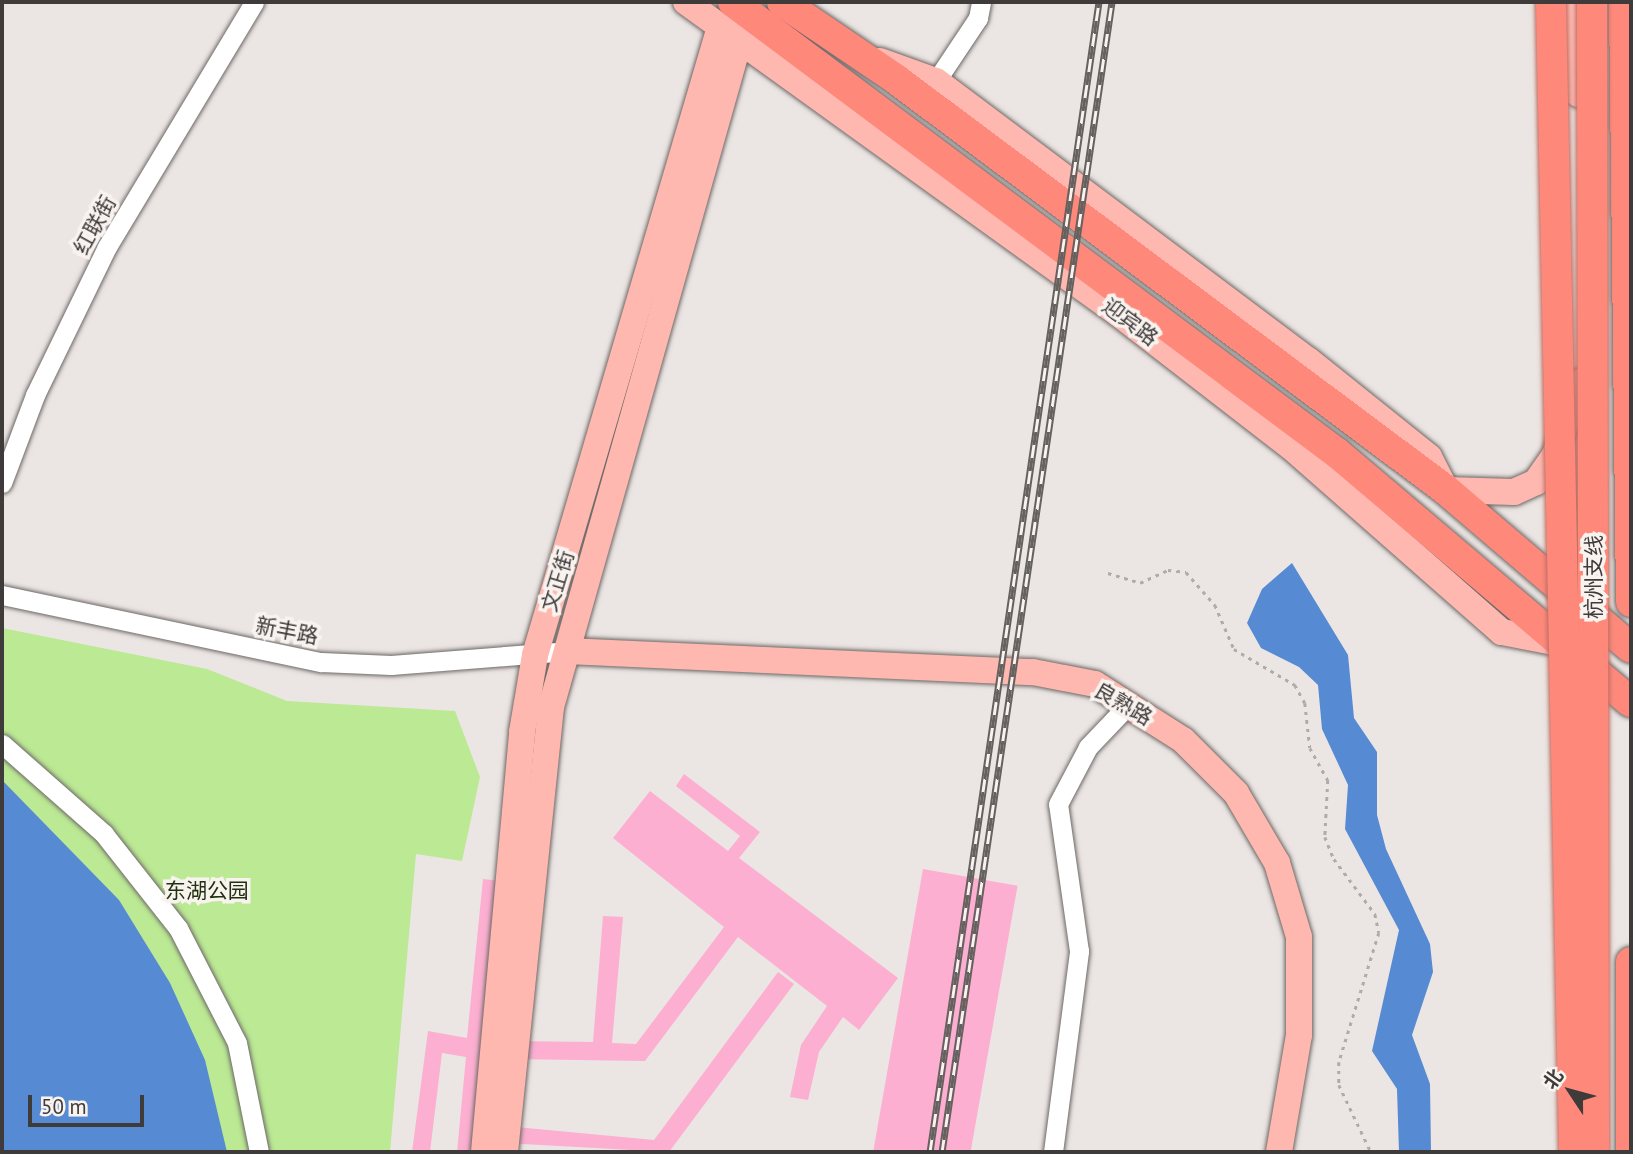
<!DOCTYPE html>
<html>
<head>
<meta charset="utf-8">
<style>
  body { margin:0 }
  #map { position:relative; width:1633px; height:1154px; overflow:hidden; background:#ebe6e3; font-family:"PT Sans","Noto Sans SC",sans-serif }
  div>[style] { position:absolute }
  [style*='--x'] { left:calc(var(--x)*1px); top:calc(var(--y)*1px); width:calc(var(--w)*1px); rotate:calc(var(--a)*1deg) }
  .green>* { inset:0; background:#bbe994 }
  .water>* { inset:0; background:#568ad2 }
  .building>* { inset:0; background:#fcafd0; transform-origin:0 0 }
  .path>* { height:2.5px; margin-top:-1.25px; transform-origin:0; background:repeating-linear-gradient(90deg,#afaba9 0 3.5px,transparent 0 8.5px) }
  .roads { filter:drop-shadow(0 0 2px #6d6866) drop-shadow(0 0 2px #6d6866) }
  .minor>* { height:19px; margin:-9.5px; padding:0 9.5px; transform-origin:9.5px; border-radius:9.5px; background:#fff }
  .major>* { height:26px; margin:-13px; padding:0 13px; transform-origin:13px; border-radius:13px; background:#feb8b0 }
  .highway>* { height:30px; margin:-15px; padding:0 15px; transform-origin:15px; border-radius:15px; background:#fe897b }
  .rail>* { height:7px; margin-top:-3.5px; transform-origin:0; background:repeating-linear-gradient(90deg,#f9f3f0 0 13px,#64615f 0 26px); box-sizing:border-box; border-block:2px solid #64615f }
  .bridges { filter:drop-shadow(0 0 2px #bb6e64) drop-shadow(0 0 2px #bb6e64) }
  .highway-bridge>* { height:30px; margin:-15px; padding:0 15px; transform-origin:15px; border-radius:15px; background:#fe897b }
  span { translate:-50% -50%; white-space:nowrap; text-align:center; line-height:1.15; -webkit-text-stroke:7px #f9f3f0; paint-order:stroke }
  .street-label { font-size:21px; color:#3e3b3a }
  .park-label { font-size:21px; color:#213210 }
  .frame { position:absolute; inset:0; border:4px solid #3e3b3a; pointer-events:none }
  .north { position:absolute; left:1535px; top:1056px; width:70px; height:70px; -webkit-text-stroke:5px #f9f3f0; paint-order:stroke; rotate:306deg; font-size:19px; font-weight:700; line-height:28px; text-align:center; color:#3e3b3a }
  .north::after { content:''; display:block; margin:auto; width:24px; height:32px; background:#3e3b3a; clip-path:polygon(50% 0,100% 100%,50% 72%,0 100%) }
  .scale { position:absolute; left:28px; top:1095px; width:116px; height:32px; box-sizing:border-box; border:4px solid #3e3b3a; border-top:0; padding-left:9px; font-size:21px; line-height:24px; white-space:nowrap; color:#3e3b3a; -webkit-text-stroke:5px #f9f3f0; paint-order:stroke }
</style>
</head>
<body>
<div id="map">
  <div class="green">
    <i style="clip-path:polygon(2px 628px,207px 669px,287px 701px,455px 711px,480px 777px,462px 861px,416px 854px,390px 1152px,2px 1152px)"></i>
  </div>
  <div class="water">
    <i style="clip-path:polygon(1292px 563px,1348px 655px,1354px 718px,1377px 752px,1377px 815px,1386px 849px,1430px 944px,1433px 972px,1412px 1035px,1430px 1084px,1431px 1152px,1399px 1152px,1397px 1089px,1372px 1051px,1399px 930px,1345px 829px,1348px 785px,1322px 729px,1318px 685px,1299px 667px,1261px 648px,1247px 623px,1262px 589px)"></i>
    <i style="clip-path:polygon(2px 780px,119px 900px,170px 983px,205px 1060px,227px 1152px,2px 1152px)"></i>
  </div>
  <div class="building">
    <i style="clip-path:polygon(684px 774px,760px 832px,739px 858px,898px 978px,859px 1030px,843px 1017px,819px 1052px,808px 1100px,790px 1097px,801px 1045px,827px 1006px,738px 937px,645px 1061px,510px 1059px,504px 1126px,654px 1140px,778px 972px,794px 984px,669px 1152px,502px 1143px,502px 1152px,457px 1152px,466px 1057px,442px 1053px,430px 1152px,412px 1152px,428px 1031px,467px 1038px,483px 879px,529px 884px,512px 1041px,593px 1042px,603px 916px,623px 917px,612px 1043px,636px 1044px,724px 927px,613px 838px,650px 791px,728px 851px,740px 836px,676px 786px)"></i>
    <i style="left:923px;top:869px;width:96px;height:287px;rotate:10deg"></i>
  </div>
  <div class="path">
    <i style="--x:1108;--y:573;--w:34;--a:17"></i>
    <i style="--x:1140;--y:583;--w:31;--a:-25"></i>
    <i style="--x:1168;--y:570;--w:18;--a:6"></i>
    <i style="--x:1186;--y:572;--w:44;--a:48.7"></i>
    <i style="--x:1215;--y:605;--w:48;--a:66.6"></i>
    <i style="--x:1234;--y:649;--w:71;--a:30.5"></i>
    <i style="--x:1295;--y:685;--w:21;--a:61"></i>
    <i style="--x:1305;--y:703;--w:45;--a:83.7"></i>
    <i style="--x:1310;--y:748;--w:37;--a:61"></i>
    <i style="--x:1328;--y:780;--w:57;--a:93"></i>
    <i style="--x:1325;--y:837;--w:24;--a:68"></i>
    <i style="--x:1334;--y:859;--w:69;--a:53.3"></i>
    <i style="--x:1375;--y:914;--w:19;--a:78"></i>
    <i style="--x:1379;--y:933;--w:135;--a:107.2"></i>
    <i style="--x:1339;--y:1062;--w:23;--a:90"></i>
    <i style="--x:1339;--y:1085;--w:74;--a:64.5"></i>
  </div>
  <div class="roads">
    <div class="minor">
      <i style="--x:936;--y:81;--w:76;--a:-56.3"></i>
      <i style="--x:978;--y:18;--w:16;--a:-79"></i>
      <i style="--x:2;--y:483;--w:94;--a:-69.4"></i>
      <i style="--x:35;--y:395;--w:165;--a:-64.1"></i>
      <i style="--x:107;--y:247;--w:286;--a:-59"></i>
      <i style="--x:2;--y:595;--w:326;--a:11.9"></i>
      <i style="--x:321;--y:662;--w:70;--a:2.5"></i>
      <i style="--x:391;--y:665;--w:177;--a:-4.5"></i>
      <i style="--x:2;--y:744;--w:136;--a:41.4"></i>
      <i style="--x:104;--y:834;--w:120;--a:51.8"></i>
      <i style="--x:178;--y:928;--w:129;--a:62.8"></i>
      <i style="--x:237;--y:1043;--w:111;--a:78.6"></i>
      <i style="--x:1053;--y:1152;--w:203;--a:-82.6"></i>
      <i style="--x:1079;--y:951;--w:148;--a:-98.1"></i>
      <i style="--x:1058;--y:804;--w:64;--a:-62.2"></i>
      <i style="--x:1088;--y:747;--w:58;--a:-46.4"></i>
    </div>
    <div class="major">
      <i style="--x:686;--y:2;--w:534;--a:35.77"></i>
      <i style="--x:1119;--y:314;--w:216;--a:37.7"></i>
      <i style="--x:1290;--y:446;--w:282;--a:41.3"></i>
      <i style="--x:1502;--y:632;--w:63;--a:11"></i>
      <i style="--x:1577;--y:2;--w:92;--a:89.4"></i>
      <i style="--x:880;--y:61;--w:59;--a:19.7"></i>
      <i style="--x:936;--y:81;--w:465;--a:36.9"></i>
      <i style="--x:1308;--y:360;--w:155;--a:38.7"></i>
      <i style="--x:1429;--y:457;--w:37;--a:63"></i>
      <i style="--x:1446;--y:490;--w:68;--a:1.7"></i>
      <i style="--x:1514;--y:492;--w:24;--a:-24"></i>
      <i style="--x:1536;--y:482;--w:33;--a:-55"></i>
      <i style="--x:1555;--y:455;--w:77;--a:-71.1"></i>
      <i style="--x:567;--y:651;--w:466;--a:2.6"></i>
      <i style="--x:1033;--y:672;--w:63;--a:11"></i>
      <i style="--x:1095;--y:684;--w:104;--a:32.5"></i>
      <i style="--x:1183;--y:740;--w:75;--a:45"></i>
      <i style="--x:1236;--y:793;--w:81;--a:59.6"></i>
      <i style="--x:1277;--y:863;--w:77;--a:73.4"></i>
      <i style="--x:1299;--y:937;--w:98;--a:90"></i>
      <i style="--x:1299;--y:1035;--w:119;--a:99.7"></i>
      <i style="--x:484;--y:1152;--w:422;--a:-84.8"></i>
      <i style="--x:522;--y:732;--w:78;--a:-80.4"></i>
      <i style="--x:535;--y:655;--w:655;--a:-73.59"></i>
      <i style="--x:505;--y:1152;--w:447;--a:-84.1"></i>
      <i style="--x:551;--y:707;--w:691;--a:-74.21"></i>
    </div>
    <div class="highway">
      <i style="--x:733;--y:2;--w:754;--a:36.75"></i>
      <i style="--x:1337;--y:453;--w:385;--a:40.3"></i>
      <i style="--x:782;--y:2;--w:139;--a:34.1"></i>
      <i style="--x:897;--y:80;--w:685;--a:36.75"></i>
      <i style="--x:1446;--y:490;--w:243;--a:40.5"></i>
      <i style="--x:1624;--y:2;--w:600;--a:89.33"></i>
      <i style="--x:1631;--y:1152;--w:190;--a:-90"></i>
    </div>
  </div>
  <div class="rail">
    <i style="--x:930;--y:1152;--w:1162;--a:-81.64"></i>
    <i style="--x:942;--y:1152;--w:1162;--a:-81.59"></i>
  </div>
  <div class="bridges">
    <div class="highway-bridge">
      <i style="--x:1551;--y:2;--w:1150;--a:88.85"></i>
      <i style="--x:1592;--y:2;--w:1150;--a:89.9"></i>
    </div>
  </div>
  <div class="street-label">
    <span style="left:95px;top:225px;rotate:-61deg">红联街</span>
    <span style="left:1130px;top:322px;rotate:37deg">迎宾路</span>
    <span style="left:1594px;top:577px;rotate:-90deg">杭州支线</span>
    <span style="left:558px;top:581px;rotate:-73deg">文正街</span>
    <span style="left:287px;top:631px;rotate:11deg">新丰路</span>
    <span style="left:1123px;top:704px;rotate:30deg">良熟路</span>
  </div>
  <div class="park-label">
    <span style="left:207px;top:891px">东湖公园</span>
  </div>
  <div class="frame"></div>
  <div class="north">北</div>
  <div class="scale">50 m</div>
</div>
</body>
</html>
